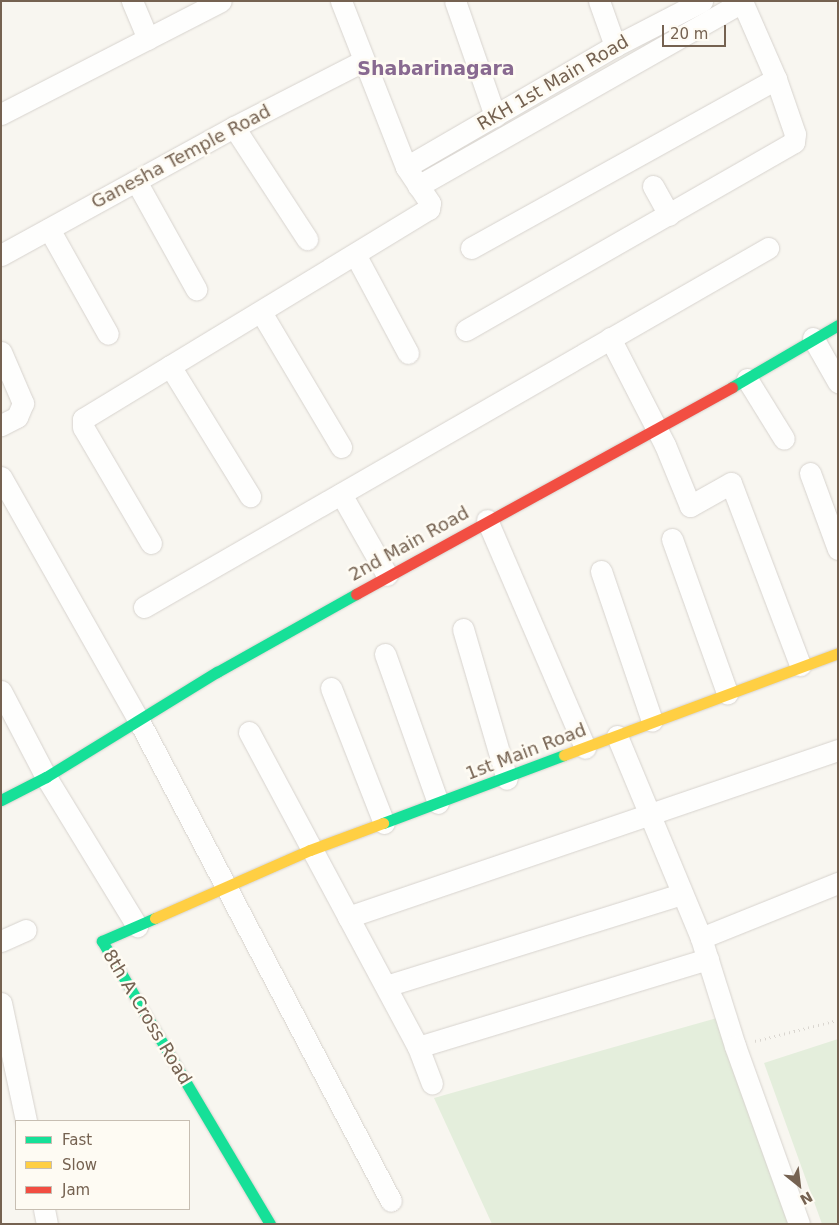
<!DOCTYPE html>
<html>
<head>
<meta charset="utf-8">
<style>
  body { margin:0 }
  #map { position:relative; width:839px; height:1225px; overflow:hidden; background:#f8f6f0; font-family:"DejaVu Sans",sans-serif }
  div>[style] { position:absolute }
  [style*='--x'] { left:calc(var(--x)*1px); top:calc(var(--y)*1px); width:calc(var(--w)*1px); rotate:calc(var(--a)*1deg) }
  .green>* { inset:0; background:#e4eedc }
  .path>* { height:3px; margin-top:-1.5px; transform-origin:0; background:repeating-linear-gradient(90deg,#dad6d0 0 1px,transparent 0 5px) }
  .roads { filter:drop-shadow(0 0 1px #d7d3ce) drop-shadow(0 0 1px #d7d3ce) }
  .street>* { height:21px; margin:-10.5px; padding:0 10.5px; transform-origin:10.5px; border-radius:10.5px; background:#fefefd }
  .fast>* { height:11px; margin:-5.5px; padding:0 5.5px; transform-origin:5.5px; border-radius:5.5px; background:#16e098 }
  .slow>* { height:11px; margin:-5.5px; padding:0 5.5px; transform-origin:5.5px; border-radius:5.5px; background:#ffcf43 }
  .jam>* { height:11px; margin:-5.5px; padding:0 5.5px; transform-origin:5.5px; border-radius:5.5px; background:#f24e42 }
  span { translate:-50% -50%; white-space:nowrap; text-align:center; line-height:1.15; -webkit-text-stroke:5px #fefbf3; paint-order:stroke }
  .street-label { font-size:18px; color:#756251 }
  .neighbourhood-label { font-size:19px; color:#886990; font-weight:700 }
  .frame { position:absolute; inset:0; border:2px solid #756251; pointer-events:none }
  .legend { position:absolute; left:15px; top:1120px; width:175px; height:90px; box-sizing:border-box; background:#fefbf3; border:1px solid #c7beb2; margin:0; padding:6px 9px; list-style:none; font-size:15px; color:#756251 }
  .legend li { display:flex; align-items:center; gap:10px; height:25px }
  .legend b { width:25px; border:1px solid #c7beb2 }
  .north { position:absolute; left:774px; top:1160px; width:50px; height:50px; -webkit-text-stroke:4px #fefbf3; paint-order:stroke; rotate:151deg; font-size:14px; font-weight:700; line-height:20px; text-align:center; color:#756251 }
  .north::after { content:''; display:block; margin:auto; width:18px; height:22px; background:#756251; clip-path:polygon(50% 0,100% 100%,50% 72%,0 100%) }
  .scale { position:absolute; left:662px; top:25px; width:64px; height:22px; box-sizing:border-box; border:2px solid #756251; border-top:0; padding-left:6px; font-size:15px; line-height:18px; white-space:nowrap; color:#756251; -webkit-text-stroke:4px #fefbf3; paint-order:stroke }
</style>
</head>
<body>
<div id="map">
  <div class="green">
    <i style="clip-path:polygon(717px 1018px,789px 1224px,492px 1224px,434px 1098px)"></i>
    <i style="clip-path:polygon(838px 1039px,838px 1224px,822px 1224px,764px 1063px)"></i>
  </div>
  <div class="path">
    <i style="--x:755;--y:1041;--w:86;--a:-14.2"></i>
  </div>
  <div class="roads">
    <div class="street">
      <i style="--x:132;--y:1;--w:41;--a:67.2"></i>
      <i style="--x:455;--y:1;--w:122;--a:70.8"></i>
      <i style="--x:599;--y:1;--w:48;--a:70.4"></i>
      <i style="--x:1;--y:114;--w:247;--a:-27.2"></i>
      <i style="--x:234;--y:127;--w:134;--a:56.9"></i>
      <i style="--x:406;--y:167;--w:241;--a:-30.1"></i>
      <i style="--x:615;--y:46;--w:98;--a:-27.3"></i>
      <i style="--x:136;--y:181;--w:124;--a:60.9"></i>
      <i style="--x:418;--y:186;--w:373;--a:-29.6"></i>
      <i style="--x:653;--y:186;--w:33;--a:61"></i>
      <i style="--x:49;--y:229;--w:120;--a:60.7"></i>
      <i style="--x:471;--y:248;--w:349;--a:-29"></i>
      <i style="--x:1;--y:255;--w:266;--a:-28.8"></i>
      <i style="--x:234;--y:127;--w:145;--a:-27.1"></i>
      <i style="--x:356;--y:256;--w:110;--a:61.8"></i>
      <i style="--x:261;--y:312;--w:157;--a:59.3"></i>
      <i style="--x:466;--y:330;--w:378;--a:-29.8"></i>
      <i style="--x:794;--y:142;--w:8;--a:-83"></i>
      <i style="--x:795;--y:134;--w:58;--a:-109.1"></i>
      <i style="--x:776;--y:79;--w:85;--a:-113.6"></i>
      <i style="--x:610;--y:338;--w:120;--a:62.8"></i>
      <i style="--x:665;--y:445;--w:66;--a:67.7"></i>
      <i style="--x:690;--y:506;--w:47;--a:-29.3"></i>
      <i style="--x:731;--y:483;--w:195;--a:69.2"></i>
      <i style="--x:813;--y:338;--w:51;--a:60.4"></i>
      <i style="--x:1;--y:352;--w:56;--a:66.7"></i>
      <i style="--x:23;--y:403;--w:15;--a:113"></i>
      <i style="--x:17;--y:417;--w:18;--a:153"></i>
      <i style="--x:170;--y:366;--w:153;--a:58.4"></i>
      <i style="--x:747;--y:379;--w:70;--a:58.3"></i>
      <i style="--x:810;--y:473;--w:81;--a:69.8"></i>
      <i style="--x:1;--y:477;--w:278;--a:60.5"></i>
      <i style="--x:138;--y:719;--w:544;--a:62.31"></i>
      <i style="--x:341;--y:494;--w:93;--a:60.4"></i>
      <i style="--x:487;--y:520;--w:248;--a:66.7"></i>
      <i style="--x:672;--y:539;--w:164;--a:70.3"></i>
      <i style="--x:151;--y:543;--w:134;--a:-120.4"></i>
      <i style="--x:83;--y:427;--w:8;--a:-90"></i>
      <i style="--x:83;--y:419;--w:405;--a:-31.3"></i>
      <i style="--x:429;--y:209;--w:6;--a:-81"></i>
      <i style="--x:430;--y:203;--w:43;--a:-123.7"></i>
      <i style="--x:406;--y:167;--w:178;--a:-111.4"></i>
      <i style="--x:601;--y:571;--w:158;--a:71.2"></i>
      <i style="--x:144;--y:607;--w:720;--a:-29.91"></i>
      <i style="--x:463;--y:629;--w:156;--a:73.7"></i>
      <i style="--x:385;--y:654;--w:158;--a:70.4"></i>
      <i style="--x:331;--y:688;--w:145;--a:68.6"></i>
      <i style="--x:1;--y:691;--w:97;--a:62.4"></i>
      <i style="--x:46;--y:777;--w:175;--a:58.6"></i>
      <i style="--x:249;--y:732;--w:357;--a:61.8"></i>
      <i style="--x:418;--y:1047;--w:39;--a:69"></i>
      <i style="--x:617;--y:736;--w:219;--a:67.4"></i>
      <i style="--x:701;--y:938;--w:113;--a:72.5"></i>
      <i style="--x:735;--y:1046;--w:189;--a:70.2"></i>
      <i style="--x:348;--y:917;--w:518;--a:-18.82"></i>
      <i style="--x:701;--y:938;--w:148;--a:-21.9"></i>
      <i style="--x:1;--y:941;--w:27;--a:-24"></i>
      <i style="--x:386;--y:986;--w:309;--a:-17.3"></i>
      <i style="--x:1;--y:1003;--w:121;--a:78"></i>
      <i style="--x:418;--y:1047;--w:303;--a:-16.9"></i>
      <i style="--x:44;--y:1209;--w:15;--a:79"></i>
    </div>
    <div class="fast">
      <i style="--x:732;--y:387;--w:123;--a:-30.3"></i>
      <i style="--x:1;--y:800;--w:51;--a:-27.1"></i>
      <i style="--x:46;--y:777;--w:201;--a:-31.6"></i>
      <i style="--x:217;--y:672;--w:159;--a:-29.3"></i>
      <i style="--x:383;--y:823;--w:193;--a:-20.6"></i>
      <i style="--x:155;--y:918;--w:58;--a:156.5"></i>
      <i style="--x:102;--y:941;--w:329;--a:59.3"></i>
    </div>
    <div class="slow">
      <i style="--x:564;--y:755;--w:292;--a:-20.4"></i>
      <i style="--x:155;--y:918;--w:169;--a:-23.7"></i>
      <i style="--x:310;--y:850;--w:78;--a:-20.3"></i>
    </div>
    <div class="jam">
      <i style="--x:356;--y:594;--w:429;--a:-28.8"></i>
    </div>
  </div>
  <div class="street-label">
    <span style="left:553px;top:83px;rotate:-30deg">RKH 1st Main Road</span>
    <span style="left:181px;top:157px;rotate:-28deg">Ganesha Temple Road</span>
    <span style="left:409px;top:544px;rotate:-29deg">2nd Main Road</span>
    <span style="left:526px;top:752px;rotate:-21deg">1st Main Road</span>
    <span style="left:147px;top:1017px;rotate:59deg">8th A Cross Road</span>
  </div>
  <div class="neighbourhood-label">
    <span style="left:436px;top:69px">Shabarinagara</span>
  </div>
  <div class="frame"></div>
  <ul class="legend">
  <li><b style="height:6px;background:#16e098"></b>Fast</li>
  <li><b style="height:6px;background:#ffcf43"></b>Slow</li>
  <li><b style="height:6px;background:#f24e42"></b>Jam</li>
  </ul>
  <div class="north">N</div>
  <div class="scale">20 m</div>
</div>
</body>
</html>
